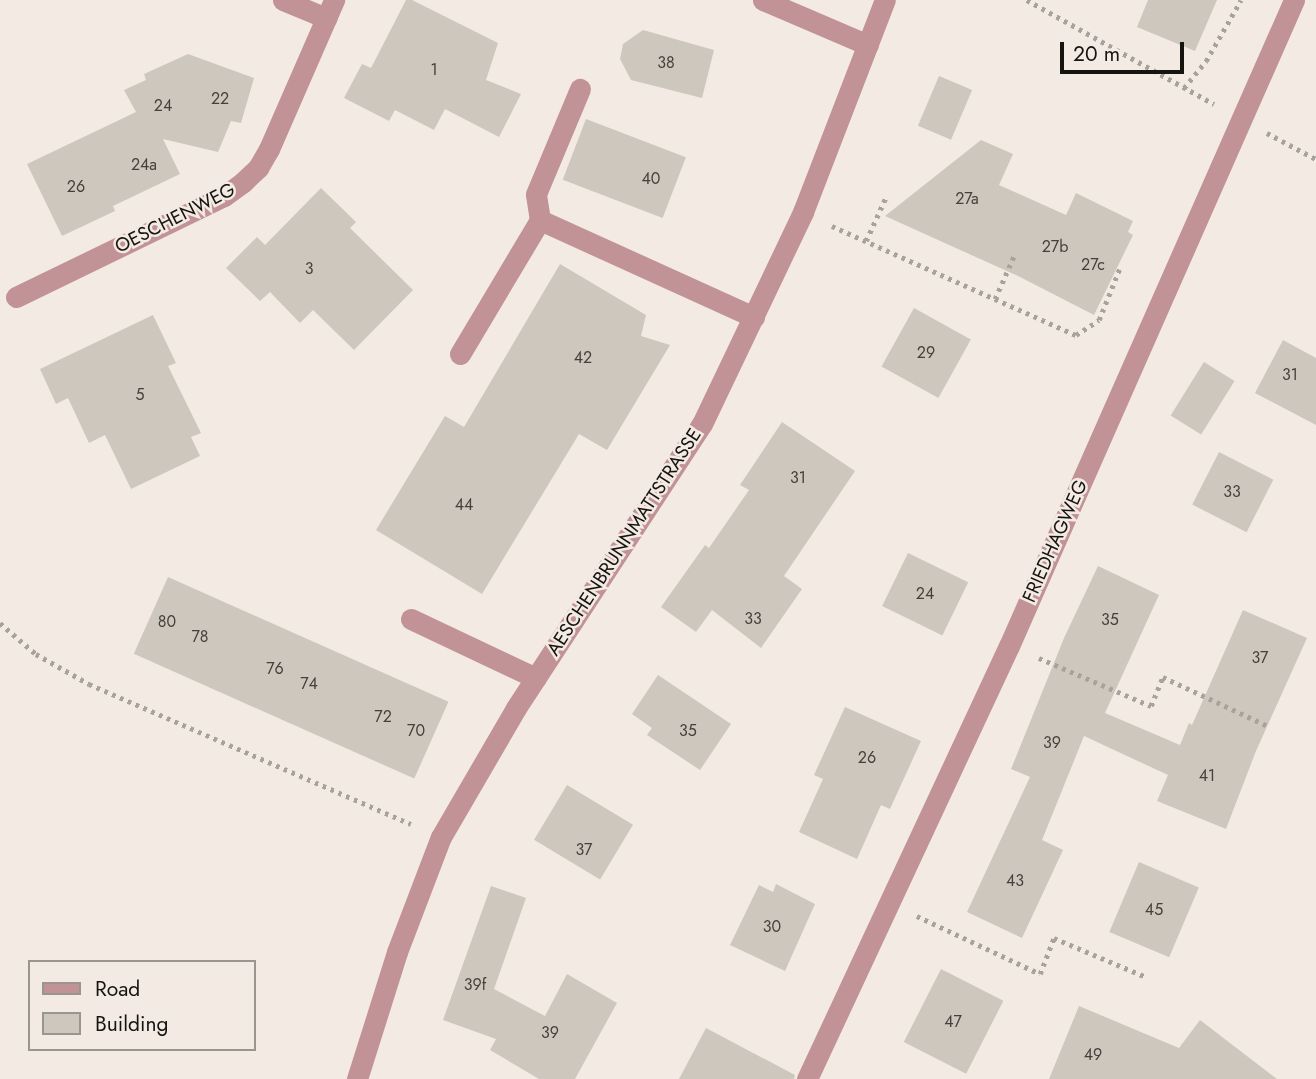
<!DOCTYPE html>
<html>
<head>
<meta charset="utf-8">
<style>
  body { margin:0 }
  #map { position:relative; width:1316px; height:1079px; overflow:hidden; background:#f3ebe3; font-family:Jost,sans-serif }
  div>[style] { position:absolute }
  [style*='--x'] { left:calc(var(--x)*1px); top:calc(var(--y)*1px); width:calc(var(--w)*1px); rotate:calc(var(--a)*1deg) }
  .building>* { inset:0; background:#cec7be; transform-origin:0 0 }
  .path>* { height:4.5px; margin-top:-2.25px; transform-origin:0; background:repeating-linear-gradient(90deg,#a8a29c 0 3.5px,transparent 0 8.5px) }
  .minor>* { height:21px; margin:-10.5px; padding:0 10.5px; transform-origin:10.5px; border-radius:10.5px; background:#c29396 }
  span { translate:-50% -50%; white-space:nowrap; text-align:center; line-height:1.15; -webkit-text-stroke:5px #f3ebe3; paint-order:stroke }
  .number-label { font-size:16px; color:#44413c }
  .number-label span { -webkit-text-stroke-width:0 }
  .street-label { font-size:19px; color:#161411 }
  .legend { position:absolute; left:28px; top:960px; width:228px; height:91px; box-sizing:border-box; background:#f3ebe3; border:2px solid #9b958f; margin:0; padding:9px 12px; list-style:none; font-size:21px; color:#161411 }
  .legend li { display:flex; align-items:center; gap:14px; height:35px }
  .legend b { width:35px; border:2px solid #9b958f }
  .scale { position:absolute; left:1060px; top:42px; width:124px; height:32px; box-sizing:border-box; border:4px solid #161411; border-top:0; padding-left:9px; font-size:21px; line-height:24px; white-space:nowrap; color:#161411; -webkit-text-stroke:5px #f3ebe3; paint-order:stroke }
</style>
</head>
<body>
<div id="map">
  <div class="building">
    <i style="clip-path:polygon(406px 0,412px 0,498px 43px,486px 80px,521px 94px,499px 137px,445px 109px,434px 130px,395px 110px,389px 121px,344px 98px,362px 64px,371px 68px)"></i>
    <i style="clip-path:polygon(1148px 0,1217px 0,1195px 51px,1137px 27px)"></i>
    <i style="clip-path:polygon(643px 30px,714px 50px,702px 98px,631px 80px,620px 59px,623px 44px)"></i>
    <i style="clip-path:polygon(188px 54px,254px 78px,241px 123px,231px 121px,218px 152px,163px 139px,180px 174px,113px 206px,115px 211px,62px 236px,27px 164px,136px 112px,124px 90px,146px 80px,144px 74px)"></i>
    <i style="left:939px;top:76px;width:36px;height:54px;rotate:23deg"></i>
    <i style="left:586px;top:119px;width:107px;height:65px;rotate:21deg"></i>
    <i style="clip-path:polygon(981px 140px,1013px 154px,999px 185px,1066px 215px,1076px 193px,1133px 221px,1128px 232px,1133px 235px,1094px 315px,1020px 277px,885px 216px)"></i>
    <i style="clip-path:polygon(321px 188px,356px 222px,350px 228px,413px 290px,354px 350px,313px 310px,300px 323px,270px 292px,260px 301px,226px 268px,257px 237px,265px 245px)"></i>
    <i style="clip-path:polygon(560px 264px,646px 315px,641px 336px,670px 345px,607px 450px,579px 434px,482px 594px,376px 530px,445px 416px,464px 427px)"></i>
    <i style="left:914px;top:308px;width:65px;height:67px;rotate:29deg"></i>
    <i style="clip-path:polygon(153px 315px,176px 363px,168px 366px,201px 433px,191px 437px,200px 456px,131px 489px,105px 435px,89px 443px,68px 398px,56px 404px,40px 369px)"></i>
    <i style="clip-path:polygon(1283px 340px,1316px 358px,1316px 425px,1255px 393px)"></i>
    <i style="left:1204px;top:362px;width:36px;height:63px;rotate:32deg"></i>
    <i style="clip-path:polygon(782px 422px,855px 471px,784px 576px,802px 589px,761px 648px,712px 610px,696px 632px,661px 607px,705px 545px,709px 548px,749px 490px,740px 485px)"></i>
    <i style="left:1219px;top:452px;width:61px;height:59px;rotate:27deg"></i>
    <i style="left:908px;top:553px;width:67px;height:59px;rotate:26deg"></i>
    <i style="clip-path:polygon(1098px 566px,1159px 595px,1105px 713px,1180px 745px,1189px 723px,1192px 725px,1243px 610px,1307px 638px,1256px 751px,1226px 829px,1157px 801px,1168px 775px,1084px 736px,1042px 840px,1063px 850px,1022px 938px,967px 912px,1030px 777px,1011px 769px,1064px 638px)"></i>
    <i style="left:168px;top:577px;width:307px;height:84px;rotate:24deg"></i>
    <i style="clip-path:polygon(658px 675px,731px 724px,700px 770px,647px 735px,652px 728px,632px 714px)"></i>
    <i style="clip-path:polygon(845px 707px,921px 741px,890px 809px,881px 805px,857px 859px,799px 832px,823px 779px,814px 775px)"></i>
    <i style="left:567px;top:785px;width:77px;height:64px;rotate:31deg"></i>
    <i style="left:1139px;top:862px;width:65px;height:76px;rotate:23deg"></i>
    <i style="clip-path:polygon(776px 884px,815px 904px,785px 971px,730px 945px,759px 885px,773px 892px)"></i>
    <i style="clip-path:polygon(491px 886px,526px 898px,494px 989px,545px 1016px,567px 974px,617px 1003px,575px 1079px,539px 1079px,490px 1050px,496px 1039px,443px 1020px)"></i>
    <i style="left:941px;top:969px;width:70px;height:82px;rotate:27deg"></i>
    <i style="clip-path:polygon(1079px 1006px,1179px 1048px,1200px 1020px,1277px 1079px,1049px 1079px)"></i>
    <i style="clip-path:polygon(706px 1028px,795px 1075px,794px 1079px,679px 1079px)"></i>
  </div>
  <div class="path">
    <i style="--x:1027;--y:0;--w:214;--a:29.1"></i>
    <i style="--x:1184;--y:88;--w:35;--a:-51"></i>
    <i style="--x:1206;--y:61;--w:70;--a:-60.2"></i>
    <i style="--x:1267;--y:133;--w:55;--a:28"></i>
    <i style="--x:832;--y:226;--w:267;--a:24.1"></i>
    <i style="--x:1076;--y:335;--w:27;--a:-33"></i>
    <i style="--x:1099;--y:320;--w:59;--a:-68.2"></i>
    <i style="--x:866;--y:241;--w:48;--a:-65.6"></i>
    <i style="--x:995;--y:299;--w:47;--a:-66.2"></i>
    <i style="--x:0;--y:623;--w:48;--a:40.7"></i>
    <i style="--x:36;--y:654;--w:61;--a:29.5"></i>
    <i style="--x:89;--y:684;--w:351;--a:23.5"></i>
    <i style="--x:1039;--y:658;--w:122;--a:23.2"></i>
    <i style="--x:1151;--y:706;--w:31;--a:-68"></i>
    <i style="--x:1163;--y:677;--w:114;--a:25"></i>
    <i style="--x:917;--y:916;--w:136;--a:25.2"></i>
    <i style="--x:1040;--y:974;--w:39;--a:-69"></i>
    <i style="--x:1054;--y:938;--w:98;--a:22.9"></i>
  </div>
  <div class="minor">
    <i style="--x:283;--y:0;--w:47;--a:22.7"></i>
    <i style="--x:763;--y:0;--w:114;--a:23.2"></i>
    <i style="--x:540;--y:220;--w:26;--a:-99"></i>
    <i style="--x:536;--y:194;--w:114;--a:-67.3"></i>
    <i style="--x:16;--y:297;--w:231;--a:-25.9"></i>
    <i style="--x:224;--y:196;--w:24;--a:-36"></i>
    <i style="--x:243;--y:182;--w:21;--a:-43"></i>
    <i style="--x:258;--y:168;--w:22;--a:-60"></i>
    <i style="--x:269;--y:149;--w:163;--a:-66.4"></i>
    <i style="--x:460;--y:354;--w:156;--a:-59.2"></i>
    <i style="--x:540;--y:220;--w:235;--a:24.4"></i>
    <i style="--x:411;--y:619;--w:138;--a:25.3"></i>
    <i style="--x:357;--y:1079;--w:133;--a:-72.5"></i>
    <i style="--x:397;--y:952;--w:123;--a:-69.1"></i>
    <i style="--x:441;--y:837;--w:149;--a:-59.8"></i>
    <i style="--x:516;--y:708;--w:339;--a:-56.8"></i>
    <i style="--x:702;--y:424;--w:235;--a:-64.5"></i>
    <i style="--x:803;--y:212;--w:227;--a:-68.9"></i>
    <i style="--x:807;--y:1079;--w:478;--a:-65"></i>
    <i style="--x:1009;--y:646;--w:706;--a:-66.19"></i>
  </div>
  <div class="number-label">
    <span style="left:666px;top:63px">38</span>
    <span style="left:434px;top:70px">1</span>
    <span style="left:220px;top:99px">22</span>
    <span style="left:163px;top:106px">24</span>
    <span style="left:144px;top:165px">24a</span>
    <span style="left:651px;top:179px">40</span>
    <span style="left:76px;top:187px">26</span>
    <span style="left:967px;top:199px">27a</span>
    <span style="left:1055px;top:247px">27b</span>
    <span style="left:1093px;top:265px">27c</span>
    <span style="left:309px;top:269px">3</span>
    <span style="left:926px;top:353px">29</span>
    <span style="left:583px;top:358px">42</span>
    <span style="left:1290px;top:375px">31</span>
    <span style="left:140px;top:395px">5</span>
    <span style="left:798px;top:478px">31</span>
    <span style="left:1232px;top:492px">33</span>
    <span style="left:464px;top:505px">44</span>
    <span style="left:925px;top:594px">24</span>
    <span style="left:753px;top:619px">33</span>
    <span style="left:1110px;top:620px">35</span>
    <span style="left:167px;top:622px">80</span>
    <span style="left:200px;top:637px">78</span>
    <span style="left:1260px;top:658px">37</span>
    <span style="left:275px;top:669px">76</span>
    <span style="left:309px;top:684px">74</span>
    <span style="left:383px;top:717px">72</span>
    <span style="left:416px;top:731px">70</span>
    <span style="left:688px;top:731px">35</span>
    <span style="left:1052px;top:743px">39</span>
    <span style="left:867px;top:758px">26</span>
    <span style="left:1207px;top:776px">41</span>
    <span style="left:584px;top:850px">37</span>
    <span style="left:1015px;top:881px">43</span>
    <span style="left:1154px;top:910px">45</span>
    <span style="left:772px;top:927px">30</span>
    <span style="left:475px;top:985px">39f</span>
    <span style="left:953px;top:1022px">47</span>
    <span style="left:550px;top:1033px">39</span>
    <span style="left:1093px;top:1055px">49</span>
  </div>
  <div class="street-label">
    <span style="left:175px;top:218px;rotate:-27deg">OESCHENWEG</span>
    <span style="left:1055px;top:541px;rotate:-66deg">FRIEDHAGWEG</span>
    <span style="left:624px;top:542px;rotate:-57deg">AESCHENBRUNNMATTSTRASSE</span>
  </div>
  <ul class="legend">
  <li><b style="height:9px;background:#c29396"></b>Road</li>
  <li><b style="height:19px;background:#cec7be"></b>Building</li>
  </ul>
  <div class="scale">20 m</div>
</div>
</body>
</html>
